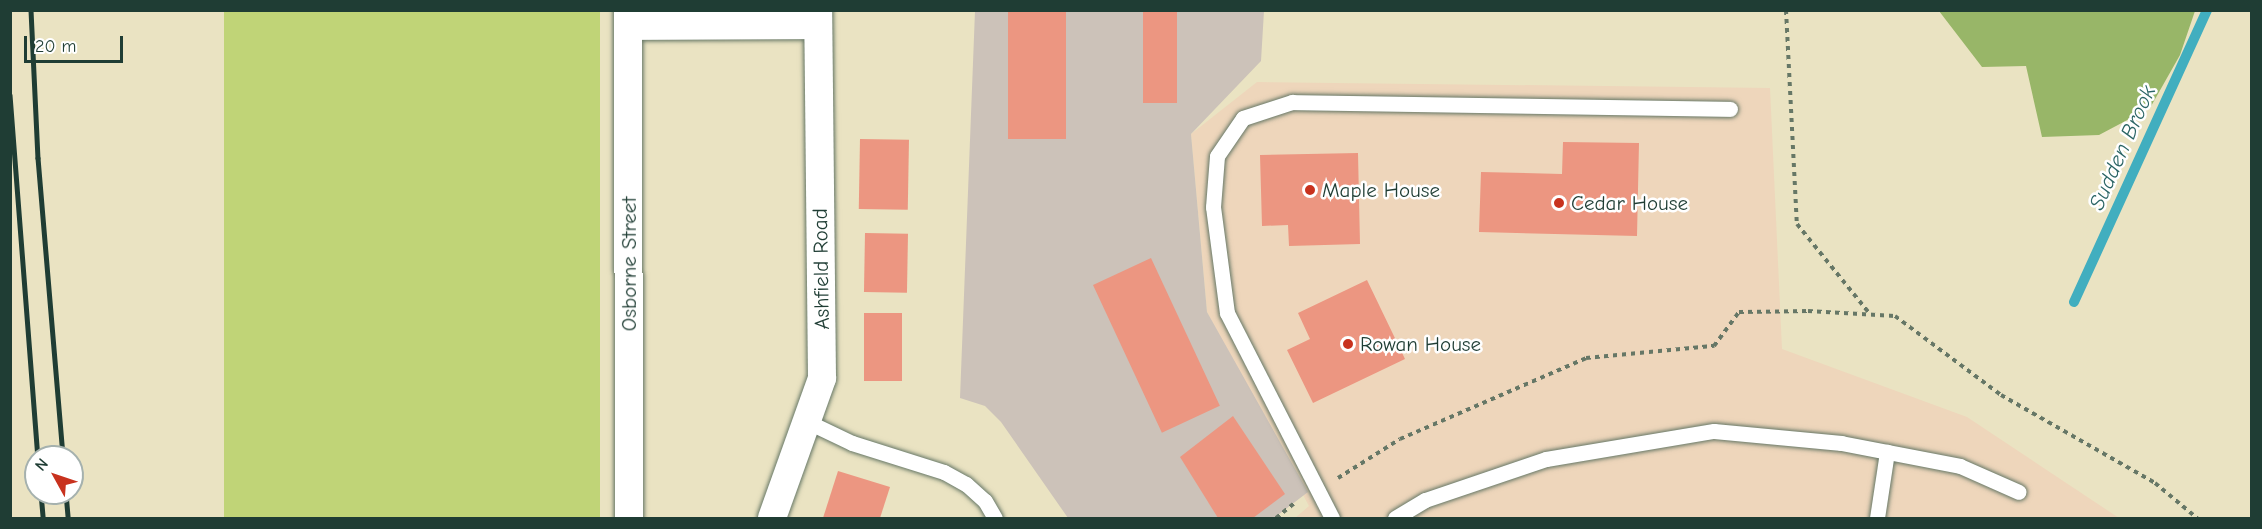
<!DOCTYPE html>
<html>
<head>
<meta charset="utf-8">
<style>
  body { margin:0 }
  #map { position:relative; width:2262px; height:529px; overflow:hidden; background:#eae3c2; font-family:"Comic Neue",sans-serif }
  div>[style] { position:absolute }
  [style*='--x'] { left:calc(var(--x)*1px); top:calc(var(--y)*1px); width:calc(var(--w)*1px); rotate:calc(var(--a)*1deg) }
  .built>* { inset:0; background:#eed6bb }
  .industrial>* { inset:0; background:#ccc2b9 }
  .green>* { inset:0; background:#c0d477; transform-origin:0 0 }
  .forest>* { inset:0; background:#98b668 }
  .stream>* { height:10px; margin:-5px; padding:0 5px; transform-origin:5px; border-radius:5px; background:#41aebf }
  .building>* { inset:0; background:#ec9681; transform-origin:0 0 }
  .path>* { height:4px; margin-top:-2px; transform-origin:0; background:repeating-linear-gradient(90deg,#676 0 4.5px,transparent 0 9px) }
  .roads { filter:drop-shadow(0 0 2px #676) drop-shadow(0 0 2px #676) }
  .service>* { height:15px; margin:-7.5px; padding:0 7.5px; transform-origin:7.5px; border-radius:7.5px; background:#fff }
  .minor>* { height:28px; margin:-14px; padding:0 14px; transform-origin:14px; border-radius:14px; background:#fff }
  .rail>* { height:4.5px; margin:-2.25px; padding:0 2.25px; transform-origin:2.25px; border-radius:2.25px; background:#1f3d34 }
  .dots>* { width:16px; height:16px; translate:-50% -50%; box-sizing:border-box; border:3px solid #fff; border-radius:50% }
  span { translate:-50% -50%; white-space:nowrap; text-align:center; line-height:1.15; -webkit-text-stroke:5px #fff; paint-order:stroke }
  .poi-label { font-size:21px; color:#1f3d34 }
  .left { translate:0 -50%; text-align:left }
  .street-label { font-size:21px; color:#1f3d34 }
  .water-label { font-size:22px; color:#2b6565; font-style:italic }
  .frame { position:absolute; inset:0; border:12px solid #1f3d34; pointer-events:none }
  .north { position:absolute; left:24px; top:445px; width:60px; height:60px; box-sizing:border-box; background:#fff; border:2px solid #a5b1ae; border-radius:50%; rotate:310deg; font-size:16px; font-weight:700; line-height:24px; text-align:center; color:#1f3d34 }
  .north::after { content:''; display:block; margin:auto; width:21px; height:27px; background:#c8321e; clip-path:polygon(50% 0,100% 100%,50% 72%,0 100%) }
  .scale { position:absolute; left:24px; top:36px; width:99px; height:27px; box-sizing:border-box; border:3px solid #1f3d34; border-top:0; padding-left:8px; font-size:18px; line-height:21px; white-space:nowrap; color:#1f3d34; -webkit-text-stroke:4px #fff; paint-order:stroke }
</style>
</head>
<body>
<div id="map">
  <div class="built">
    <i style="clip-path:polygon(1257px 82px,1770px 88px,1782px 349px,1967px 417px,2119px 518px,1295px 518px,1309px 506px,1207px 312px,1191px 134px)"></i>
  </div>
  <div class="industrial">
    <i style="clip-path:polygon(975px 11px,1264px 11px,1261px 61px,1191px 134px,1207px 312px,1308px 492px,1274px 518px,1068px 518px,1001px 422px,985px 406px,960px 398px)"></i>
  </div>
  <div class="green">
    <i style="left:224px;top:11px;width:376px;height:507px"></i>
  </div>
  <div class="forest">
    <i style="clip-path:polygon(1939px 11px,2195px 11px,2180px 55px,2150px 108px,2099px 135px,2042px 137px,2026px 66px,1982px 67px)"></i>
  </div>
  <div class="stream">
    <i style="--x:2074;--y:302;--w:321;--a:-65.5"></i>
  </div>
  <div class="building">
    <i style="left:1008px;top:10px;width:58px;height:129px"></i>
    <i style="left:1143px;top:10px;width:34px;height:93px"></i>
    <i style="left:860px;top:139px;width:49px;height:70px;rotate:1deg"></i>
    <i style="clip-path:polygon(1563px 142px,1639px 143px,1637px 236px,1479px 232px,1481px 172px,1562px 174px)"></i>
    <i style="clip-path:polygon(1358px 153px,1360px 244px,1289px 246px,1288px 225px,1262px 226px,1260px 155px)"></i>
    <i style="left:865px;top:233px;width:43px;height:59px;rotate:1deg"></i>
    <i style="left:1151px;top:258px;width:163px;height:64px;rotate:65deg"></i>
    <i style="clip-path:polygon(1367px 280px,1405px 359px,1313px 403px,1287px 350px,1310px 339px,1298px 313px)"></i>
    <i style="left:864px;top:313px;width:38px;height:68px"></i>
    <i style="clip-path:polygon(1233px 416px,1285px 494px,1253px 518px,1218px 518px,1180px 457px)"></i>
    <i style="clip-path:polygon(838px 471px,890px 487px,880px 518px,823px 518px)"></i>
  </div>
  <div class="path">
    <i style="--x:1786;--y:10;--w:214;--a:87.1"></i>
    <i style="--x:1797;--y:224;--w:114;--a:51"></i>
    <i style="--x:1338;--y:478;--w:73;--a:-32.2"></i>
    <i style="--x:1400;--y:439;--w:203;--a:-23.5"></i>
    <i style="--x:1586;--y:358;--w:129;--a:-5.4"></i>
    <i style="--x:1714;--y:346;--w:42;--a:-53.7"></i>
    <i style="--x:1739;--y:312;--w:69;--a:-0.8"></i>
    <i style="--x:1808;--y:311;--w:87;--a:3.3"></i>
    <i style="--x:1895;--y:316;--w:132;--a:36.7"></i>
    <i style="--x:2001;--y:395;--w:177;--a:29.7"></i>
    <i style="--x:2155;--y:483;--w:55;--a:39.8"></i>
    <i style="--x:1276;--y:518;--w:26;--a:-39"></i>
  </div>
  <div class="roads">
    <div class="service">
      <i style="--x:806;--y:421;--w:51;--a:25.6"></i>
      <i style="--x:852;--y:443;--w:96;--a:17.5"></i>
      <i style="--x:944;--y:472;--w:25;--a:29"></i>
      <i style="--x:966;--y:484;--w:25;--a:42"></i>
      <i style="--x:985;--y:501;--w:20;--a:60"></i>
      <i style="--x:1332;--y:518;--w:230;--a:-117.1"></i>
      <i style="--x:1227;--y:313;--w:107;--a:-97.5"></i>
      <i style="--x:1213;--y:207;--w:51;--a:-85.5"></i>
      <i style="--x:1217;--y:156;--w:46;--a:-55.6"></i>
      <i style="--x:1243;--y:118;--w:52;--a:-18.1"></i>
      <i style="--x:1292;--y:102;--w:438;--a:0.9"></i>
      <i style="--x:1395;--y:518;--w:35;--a:-31"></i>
      <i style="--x:1425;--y:500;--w:128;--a:-18.7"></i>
      <i style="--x:1546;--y:459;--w:170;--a:-9.5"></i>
      <i style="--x:1714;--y:431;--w:128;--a:5.4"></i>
      <i style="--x:1841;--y:443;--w:121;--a:10.9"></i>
      <i style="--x:1960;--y:466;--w:64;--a:23.8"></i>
      <i style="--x:1877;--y:518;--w:67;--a:-81.4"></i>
    </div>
    <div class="minor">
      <i style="--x:628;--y:10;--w:508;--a:89.89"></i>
      <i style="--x:628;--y:26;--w:190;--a:-0.3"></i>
      <i style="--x:772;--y:518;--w:149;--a:-70.3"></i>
      <i style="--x:822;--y:378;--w:368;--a:-90.6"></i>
    </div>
  </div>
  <div class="rail">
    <i style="--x:31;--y:10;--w:148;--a:87.3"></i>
    <i style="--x:38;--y:158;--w:300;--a:85.2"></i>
    <i style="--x:10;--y:95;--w:363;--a:85.6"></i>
    <i style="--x:41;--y:493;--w:25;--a:85"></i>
    <i style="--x:66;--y:493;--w:25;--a:85"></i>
  </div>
  <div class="dots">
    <i style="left:1310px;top:190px;background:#c8321e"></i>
    <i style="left:1559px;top:203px;background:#c8321e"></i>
    <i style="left:1348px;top:344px;background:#c8321e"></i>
  </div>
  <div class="poi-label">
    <span class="left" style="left:1322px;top:190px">Maple House</span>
    <span class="left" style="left:1571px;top:203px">Cedar House</span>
    <span class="left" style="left:1360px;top:344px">Rowan House</span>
  </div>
  <div class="street-label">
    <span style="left:629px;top:264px;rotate:-90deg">Osborne Street</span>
    <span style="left:821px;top:269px;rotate:-91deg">Ashfield Road</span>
  </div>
  <div class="water-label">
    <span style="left:2123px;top:148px;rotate:-66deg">Sudden Brook</span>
  </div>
  <div class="frame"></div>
  <div class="north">N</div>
  <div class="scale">20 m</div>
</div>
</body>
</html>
